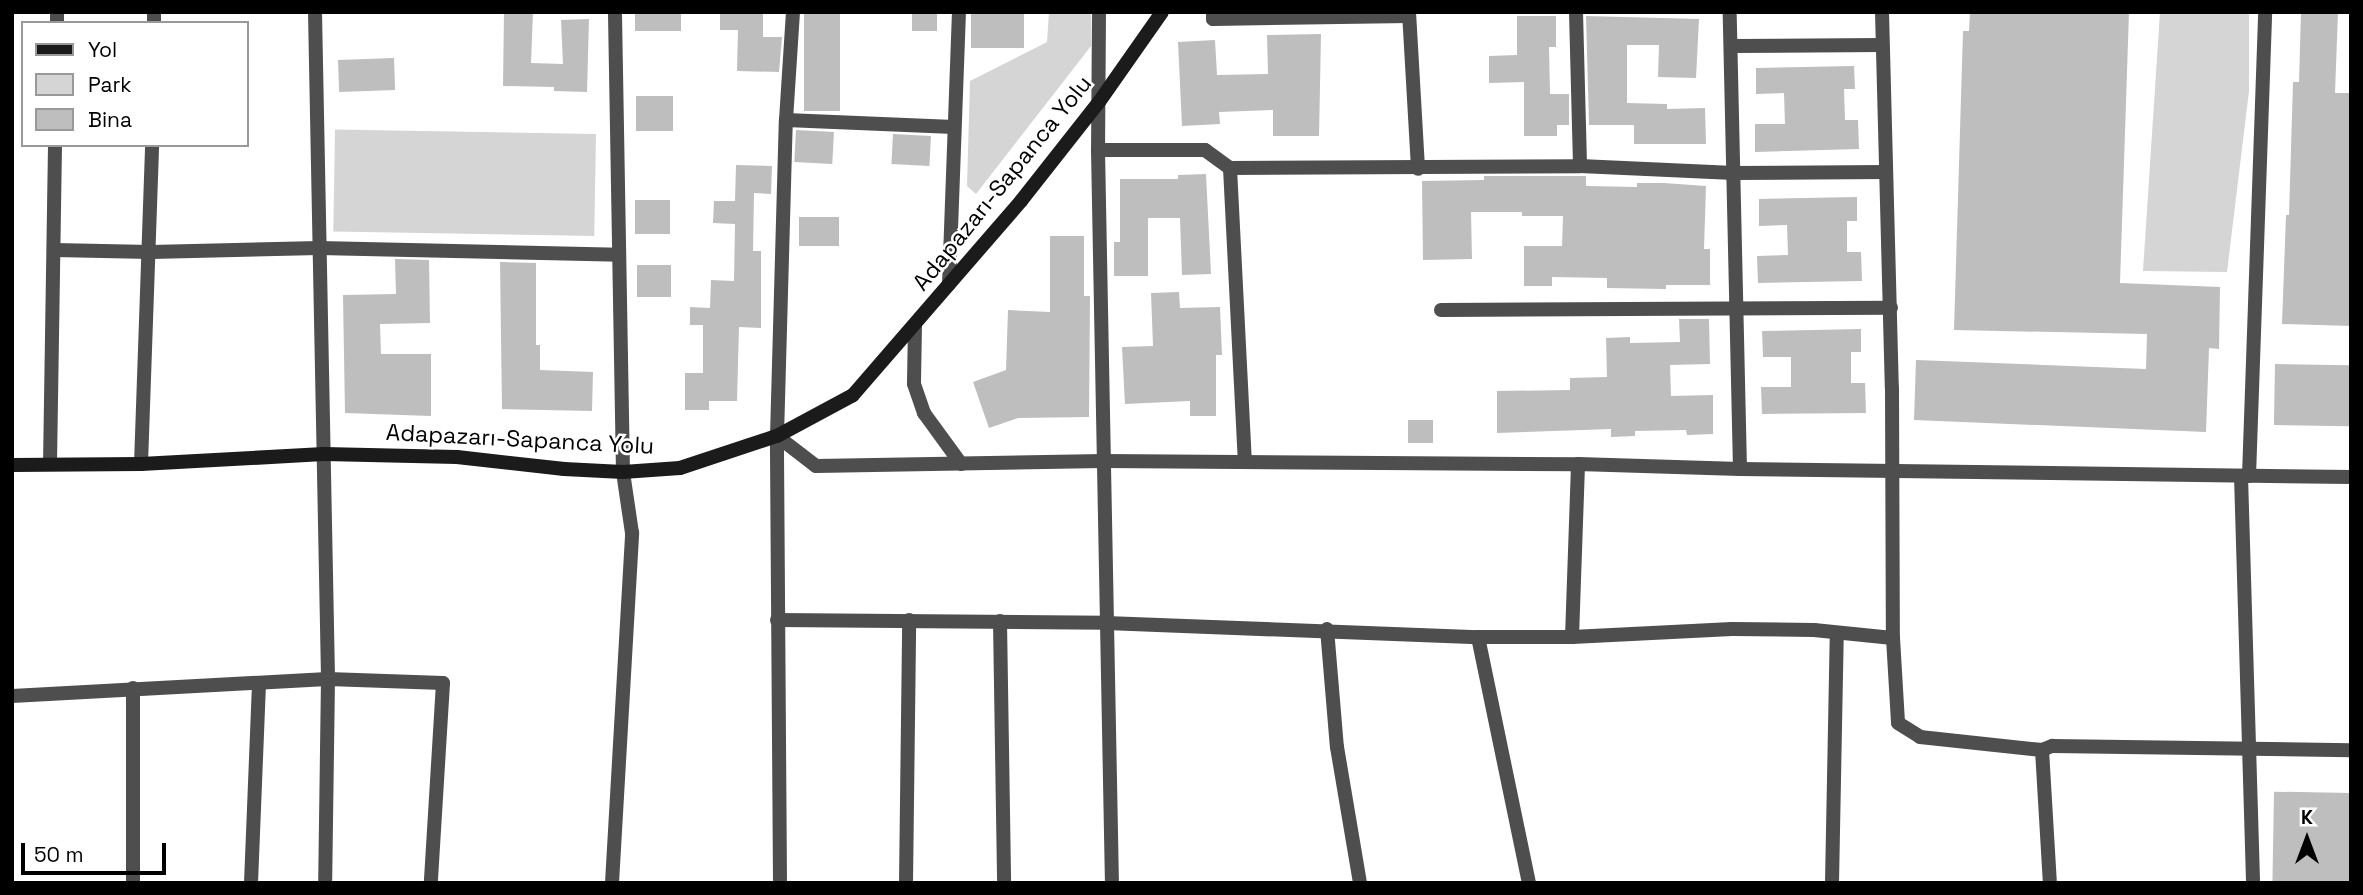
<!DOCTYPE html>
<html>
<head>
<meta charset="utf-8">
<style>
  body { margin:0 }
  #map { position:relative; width:2363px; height:895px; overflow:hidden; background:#fff; font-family:"Space Grotesk",sans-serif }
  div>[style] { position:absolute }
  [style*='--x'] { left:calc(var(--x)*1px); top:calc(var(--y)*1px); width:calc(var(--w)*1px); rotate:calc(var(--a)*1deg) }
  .green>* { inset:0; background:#d5d5d5; transform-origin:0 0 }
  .building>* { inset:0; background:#bebebe; transform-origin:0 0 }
  .street>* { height:14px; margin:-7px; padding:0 7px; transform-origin:7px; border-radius:7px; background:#4e4e4e }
  .secondary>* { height:14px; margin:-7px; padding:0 7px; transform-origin:7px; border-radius:7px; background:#1b1b1b }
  span { translate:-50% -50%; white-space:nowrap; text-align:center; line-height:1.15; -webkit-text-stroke:5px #fff; paint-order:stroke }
  .street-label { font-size:23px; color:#000 }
  .frame { position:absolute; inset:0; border:14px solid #000; pointer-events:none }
  .legend { position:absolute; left:21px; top:21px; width:228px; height:126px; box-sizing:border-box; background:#fff; border:2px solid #999; margin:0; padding:9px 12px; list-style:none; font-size:21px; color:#000 }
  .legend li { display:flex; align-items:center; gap:14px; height:35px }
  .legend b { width:35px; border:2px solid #999 }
  .north { position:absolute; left:2272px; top:804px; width:70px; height:70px; -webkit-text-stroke:5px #fff; paint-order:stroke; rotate:0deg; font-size:19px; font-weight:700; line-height:28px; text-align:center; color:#000 }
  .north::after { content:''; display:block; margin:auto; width:24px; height:32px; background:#000; clip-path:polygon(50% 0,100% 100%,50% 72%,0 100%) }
  .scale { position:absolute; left:21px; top:843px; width:145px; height:32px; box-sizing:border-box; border:4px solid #000; border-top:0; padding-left:9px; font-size:21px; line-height:24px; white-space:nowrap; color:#000; -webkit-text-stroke:5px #fff; paint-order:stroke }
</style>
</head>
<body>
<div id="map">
  <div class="green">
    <i style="clip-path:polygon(1049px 12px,1091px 12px,1091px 46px,976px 194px,967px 186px,970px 81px,1047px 42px)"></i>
    <i style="clip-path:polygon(2160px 12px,2249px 12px,2249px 91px,2227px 272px,2143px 271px)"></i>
    <i style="left:596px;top:134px;width:102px;height:261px;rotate:91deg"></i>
  </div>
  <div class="building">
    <i style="clip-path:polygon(504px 12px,533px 12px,531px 63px,563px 64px,561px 20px,589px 19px,587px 92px,554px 91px,554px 87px,503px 86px)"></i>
    <i style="left:635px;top:12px;width:46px;height:19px"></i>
    <i style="clip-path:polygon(720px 12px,763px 12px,763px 37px,782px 37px,779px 72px,737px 71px,738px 30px,720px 30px)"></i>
    <i style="left:804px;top:12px;width:36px;height:99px"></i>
    <i style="left:912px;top:12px;width:25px;height:19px"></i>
    <i style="left:971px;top:12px;width:53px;height:36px"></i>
    <i style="clip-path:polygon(1970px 12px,2129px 12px,2120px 283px,2220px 287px,2219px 349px,2209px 348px,2206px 432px,1914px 420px,1916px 360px,2146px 369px,2147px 334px,1954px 330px,1963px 31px,1969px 31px)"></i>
    <i style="clip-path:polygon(2301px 12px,2338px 12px,2335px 93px,2351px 93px,2351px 326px,2282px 324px,2286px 215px,2289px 215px,2293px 82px,2299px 82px)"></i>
    <i style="clip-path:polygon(1517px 16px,1556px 16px,1556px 47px,1549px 47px,1550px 94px,1569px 94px,1569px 125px,1557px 125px,1557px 136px,1524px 136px,1524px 82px,1489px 83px,1489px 56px,1517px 55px)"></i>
    <i style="clip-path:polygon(1586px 16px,1699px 19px,1696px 78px,1658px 77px,1659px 45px,1627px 45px,1627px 103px,1667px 104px,1667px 109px,1705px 108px,1706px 144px,1634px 144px,1634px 125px,1589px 125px)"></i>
    <i style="clip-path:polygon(1321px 34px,1319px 136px,1273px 136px,1273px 110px,1219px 112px,1220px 124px,1182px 126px,1178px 42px,1215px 40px,1217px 75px,1268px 74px,1267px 35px)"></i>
    <i style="left:394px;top:58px;width:32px;height:56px;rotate:88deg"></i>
    <i style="clip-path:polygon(1854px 66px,1855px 89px,1844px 89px,1845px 120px,1858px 120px,1859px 149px,1755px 152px,1755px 124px,1785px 124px,1784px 93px,1756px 94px,1756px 68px)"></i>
    <i style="left:636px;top:96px;width:37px;height:35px"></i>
    <i style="left:796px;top:130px;width:38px;height:32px;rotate:3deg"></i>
    <i style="left:893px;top:134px;width:38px;height:30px;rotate:3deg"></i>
    <i style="clip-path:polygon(736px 165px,772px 166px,771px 194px,754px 193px,753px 251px,761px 251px,761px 328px,739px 327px,737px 401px,709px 401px,709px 410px,685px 410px,685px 373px,703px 373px,703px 325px,690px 325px,690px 307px,710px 308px,711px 280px,734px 281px,735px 224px,713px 223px,714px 201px,735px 201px)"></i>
    <i style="clip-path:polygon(1206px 174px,1211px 274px,1182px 275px,1180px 218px,1148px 218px,1148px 276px,1114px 276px,1114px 242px,1120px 242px,1120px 179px,1178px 179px,1178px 175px)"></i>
    <i style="clip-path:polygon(1484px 176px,1586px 176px,1586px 186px,1637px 187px,1637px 183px,1664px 183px,1706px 186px,1704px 249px,1710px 249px,1710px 285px,1666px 285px,1666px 289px,1607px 288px,1607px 278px,1552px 277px,1552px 286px,1524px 286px,1524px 246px,1562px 246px,1563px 216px,1522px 216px,1522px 212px,1471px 212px,1472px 259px,1423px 260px,1422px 181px,1484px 180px)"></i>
    <i style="clip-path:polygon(1857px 197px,1857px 221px,1847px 221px,1847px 252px,1861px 252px,1862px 281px,1758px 283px,1757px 256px,1788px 255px,1787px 225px,1759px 226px,1759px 199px)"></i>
    <i style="left:635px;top:200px;width:35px;height:34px"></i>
    <i style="left:799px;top:217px;width:40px;height:29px"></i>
    <i style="clip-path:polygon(1050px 236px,1084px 236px,1084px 296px,1090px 296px,1089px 417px,1018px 418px,989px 428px,973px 382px,1006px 370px,1008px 310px,1050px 312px)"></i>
    <i style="clip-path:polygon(395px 259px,429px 260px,430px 323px,380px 324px,381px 354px,431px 354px,431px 416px,345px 413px,343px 295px,396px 294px)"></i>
    <i style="clip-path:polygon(500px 262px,536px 263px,536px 345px,540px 345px,540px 370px,593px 372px,592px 411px,502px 409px)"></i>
    <i style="left:637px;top:265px;width:34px;height:32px"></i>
    <i style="clip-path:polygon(1179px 292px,1180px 308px,1220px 307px,1222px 355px,1216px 355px,1216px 416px,1190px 416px,1190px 401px,1125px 404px,1122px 347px,1153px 346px,1151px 293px)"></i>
    <i style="clip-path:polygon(1679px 319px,1709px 319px,1710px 364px,1670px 365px,1671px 396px,1713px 395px,1713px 434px,1687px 435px,1686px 430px,1635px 431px,1635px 436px,1611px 437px,1611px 429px,1497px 433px,1497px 391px,1570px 390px,1570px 378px,1607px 377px,1606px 338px,1630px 337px,1630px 343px,1680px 342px)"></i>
    <i style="clip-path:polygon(1861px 329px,1861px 352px,1851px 352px,1851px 383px,1865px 383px,1866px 413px,1762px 414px,1761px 387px,1791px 387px,1791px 357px,1763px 357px,1762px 331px)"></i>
    <i style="left:2275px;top:364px;width:76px;height:61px;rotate:1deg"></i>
    <i style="left:1408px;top:420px;width:25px;height:23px"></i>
    <i style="left:2351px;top:793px;width:90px;height:77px;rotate:91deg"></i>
  </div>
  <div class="street">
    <i style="--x:315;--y:12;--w:667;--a:88.88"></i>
    <i style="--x:328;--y:679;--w:204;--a:90.8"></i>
    <i style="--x:1099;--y:12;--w:138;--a:90.4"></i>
    <i style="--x:1098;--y:150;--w:733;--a:88.91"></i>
    <i style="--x:1213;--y:12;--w:7;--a:90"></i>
    <i style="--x:1213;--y:19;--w:196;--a:-0.9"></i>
    <i style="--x:1409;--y:12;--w:157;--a:86.7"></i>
    <i style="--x:1576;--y:12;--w:154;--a:88.5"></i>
    <i style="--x:1882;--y:12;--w:376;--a:88.5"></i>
    <i style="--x:1892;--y:388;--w:250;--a:89.8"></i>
    <i style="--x:1893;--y:638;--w:85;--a:86.6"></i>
    <i style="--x:1898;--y:723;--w:26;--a:32"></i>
    <i style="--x:1920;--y:737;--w:123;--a:6.1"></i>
    <i style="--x:2042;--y:750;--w:11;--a:-22"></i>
    <i style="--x:2052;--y:746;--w:299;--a:0.8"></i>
    <i style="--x:57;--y:23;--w:11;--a:-90"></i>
    <i style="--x:154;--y:23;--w:11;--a:-90"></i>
    <i style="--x:1731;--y:46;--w:151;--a:-0.4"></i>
    <i style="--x:786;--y:120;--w:168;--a:2.4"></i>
    <i style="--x:1098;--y:150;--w:107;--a:0"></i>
    <i style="--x:1205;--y:150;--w:31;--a:36"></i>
    <i style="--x:1230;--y:168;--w:294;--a:87.1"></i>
    <i style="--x:1230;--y:168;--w:350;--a:-0.3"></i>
    <i style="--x:1580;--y:166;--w:154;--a:2.6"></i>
    <i style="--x:1734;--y:173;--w:152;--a:-0.4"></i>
    <i style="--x:54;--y:250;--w:97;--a:1.2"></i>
    <i style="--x:151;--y:252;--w:168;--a:-1.4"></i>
    <i style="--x:319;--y:248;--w:300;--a:1.3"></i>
    <i style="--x:949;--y:284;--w:272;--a:-87.9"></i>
    <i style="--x:1441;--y:310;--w:450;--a:-0.3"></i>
    <i style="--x:915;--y:325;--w:59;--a:91"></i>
    <i style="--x:914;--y:384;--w:31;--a:71"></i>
    <i style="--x:924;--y:413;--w:63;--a:54"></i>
    <i style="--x:777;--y:436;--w:49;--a:37.6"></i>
    <i style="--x:816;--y:466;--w:287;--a:-1"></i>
    <i style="--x:1103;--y:461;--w:475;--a:0.4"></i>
    <i style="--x:1578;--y:464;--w:162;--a:1.8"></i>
    <i style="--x:1740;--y:469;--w:457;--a:-91.3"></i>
    <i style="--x:50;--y:464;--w:319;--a:-89.1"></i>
    <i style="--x:141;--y:464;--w:319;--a:-88"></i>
    <i style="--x:1740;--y:469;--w:611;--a:0.75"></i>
    <i style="--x:2241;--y:476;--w:407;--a:88.3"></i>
    <i style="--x:2249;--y:476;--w:464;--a:-88"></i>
    <i style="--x:777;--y:620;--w:329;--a:0.5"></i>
    <i style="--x:1106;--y:623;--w:372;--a:2.2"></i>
    <i style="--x:1478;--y:637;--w:94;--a:0"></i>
    <i style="--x:1572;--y:637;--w:160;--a:-2.9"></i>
    <i style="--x:1732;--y:629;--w:82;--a:0.7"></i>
    <i style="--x:1814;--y:630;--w:79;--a:5.8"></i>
    <i style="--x:1000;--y:621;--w:262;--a:89.1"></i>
    <i style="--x:1327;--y:629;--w:118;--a:85.2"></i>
    <i style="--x:1337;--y:747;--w:138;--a:80.4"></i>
    <i style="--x:1478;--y:637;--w:251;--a:78.3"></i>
    <i style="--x:1572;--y:637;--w:173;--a:-88"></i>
    <i style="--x:133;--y:688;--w:195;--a:90"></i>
    <i style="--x:12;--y:696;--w:316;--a:-3.1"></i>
    <i style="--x:328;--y:679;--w:115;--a:2"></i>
    <i style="--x:443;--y:683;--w:198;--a:93.5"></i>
    <i style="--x:2042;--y:750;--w:133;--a:86.6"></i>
    <i style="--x:251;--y:883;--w:200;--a:-87.7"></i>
    <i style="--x:612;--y:883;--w:351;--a:-86.7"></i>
    <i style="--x:632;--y:533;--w:62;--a:-98.4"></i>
    <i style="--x:623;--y:472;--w:460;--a:-91"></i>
    <i style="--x:780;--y:883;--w:447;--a:-90.4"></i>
    <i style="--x:777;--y:436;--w:316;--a:-88.4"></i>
    <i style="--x:786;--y:120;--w:108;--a:-86.3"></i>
    <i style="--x:906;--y:883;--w:263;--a:-89.3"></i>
    <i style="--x:1832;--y:883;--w:250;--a:-88.9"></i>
  </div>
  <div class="secondary">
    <i style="--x:12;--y:465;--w:129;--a:-0.4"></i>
    <i style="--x:141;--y:464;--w:183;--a:-3.1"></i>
    <i style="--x:324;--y:454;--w:133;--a:1.3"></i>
    <i style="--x:457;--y:457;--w:108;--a:6.4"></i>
    <i style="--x:564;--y:469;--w:59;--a:2.9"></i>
    <i style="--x:623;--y:472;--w:57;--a:-4"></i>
    <i style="--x:680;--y:468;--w:102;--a:-18.3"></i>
    <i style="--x:777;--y:436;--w:86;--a:-28.3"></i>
    <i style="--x:853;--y:395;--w:257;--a:-49.1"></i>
    <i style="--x:1021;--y:201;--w:126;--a:-51.8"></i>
    <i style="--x:1099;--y:102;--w:110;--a:-55"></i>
  </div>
  <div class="street-label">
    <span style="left:1002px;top:183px;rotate:-51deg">Adapazarı-Sapanca Yolu</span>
    <span style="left:520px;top:439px;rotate:3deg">Adapazarı-Sapanca Yolu</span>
  </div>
  <div class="frame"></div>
  <ul class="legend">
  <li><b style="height:9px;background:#1b1b1b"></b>Yol</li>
  <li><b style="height:19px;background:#d5d5d5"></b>Park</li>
  <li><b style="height:19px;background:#bebebe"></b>Bina</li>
  </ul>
  <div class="north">K</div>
  <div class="scale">50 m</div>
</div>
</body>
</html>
